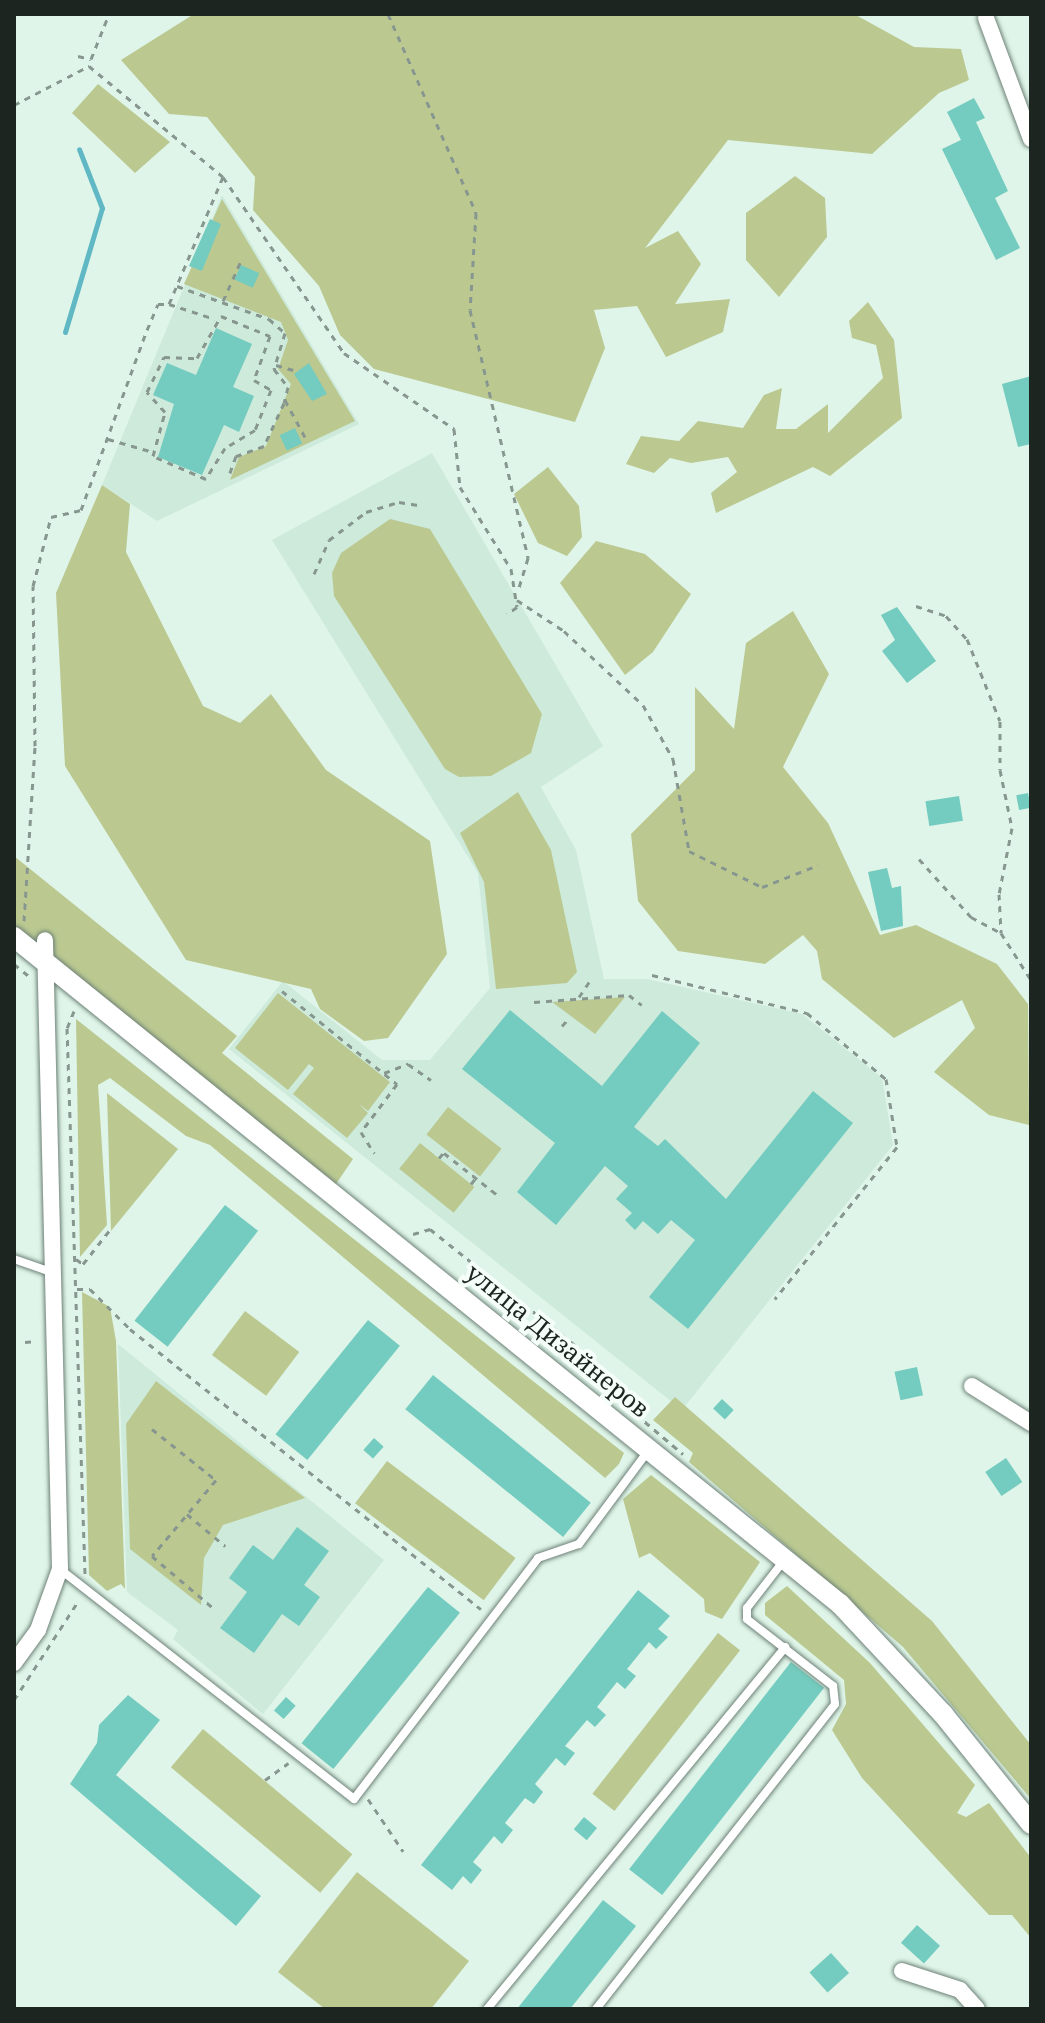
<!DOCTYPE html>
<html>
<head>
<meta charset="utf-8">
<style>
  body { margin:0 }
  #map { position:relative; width:1045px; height:2023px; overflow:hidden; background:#dff5e9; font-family:"Noto Serif",serif }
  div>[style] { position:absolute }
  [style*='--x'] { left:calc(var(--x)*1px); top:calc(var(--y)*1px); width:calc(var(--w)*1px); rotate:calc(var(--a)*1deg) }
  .built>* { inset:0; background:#cdeadb }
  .green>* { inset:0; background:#bbc991; transform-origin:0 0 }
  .stream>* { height:5px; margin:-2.5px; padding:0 2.5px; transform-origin:2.5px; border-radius:2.5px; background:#5fb8c3 }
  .building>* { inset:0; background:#74cbbf; transform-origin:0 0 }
  .path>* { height:3px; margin-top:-1.5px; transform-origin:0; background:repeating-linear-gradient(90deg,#87978f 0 6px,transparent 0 12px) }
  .roads { filter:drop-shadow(0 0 2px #6e8177) drop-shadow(0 0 2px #6e8177) }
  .service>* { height:8px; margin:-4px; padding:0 4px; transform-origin:4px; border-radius:4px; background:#fff }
  .minor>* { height:16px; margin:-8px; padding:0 8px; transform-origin:8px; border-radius:8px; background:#fff }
  .tertiary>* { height:20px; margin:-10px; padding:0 10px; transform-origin:10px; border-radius:10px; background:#fff }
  span { translate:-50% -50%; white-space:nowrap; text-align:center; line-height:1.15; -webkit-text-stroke:8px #f6fefa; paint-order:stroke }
  .street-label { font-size:24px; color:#1d2521 }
  .frame { position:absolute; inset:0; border:16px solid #1d2521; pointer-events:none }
</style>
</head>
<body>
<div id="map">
  <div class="built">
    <i style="clip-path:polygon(222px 195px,359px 424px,157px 521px,102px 485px)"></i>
    <i style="clip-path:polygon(432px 453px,603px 746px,541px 787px,576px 850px,604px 979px,647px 979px,802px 1014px,882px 1078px,893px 1145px,682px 1410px,229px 1049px,283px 981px,382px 1060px,430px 1060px,490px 988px,478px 873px,272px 540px)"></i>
    <i style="clip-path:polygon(118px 1344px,384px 1560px,263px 1714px,173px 1639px,178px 1630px,127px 1592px)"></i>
  </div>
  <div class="green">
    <i style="clip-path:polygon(194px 14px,854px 14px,914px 47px,961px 49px,969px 80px,939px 93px,872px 154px,728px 140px,645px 248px,678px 231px,701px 264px,675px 304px,730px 299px,723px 332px,666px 357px,637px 306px,594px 310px,605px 348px,575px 422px,374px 369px,340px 335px,319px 286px,253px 210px,255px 177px,207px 117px,169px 114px,121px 60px)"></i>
    <i style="clip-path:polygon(98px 84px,170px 142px,135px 173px,72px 113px)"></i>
    <i style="clip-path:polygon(795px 176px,825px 198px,827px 237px,779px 297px,746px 260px,746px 213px)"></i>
    <i style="clip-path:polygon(222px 199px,355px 421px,230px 480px,239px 457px,266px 446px,291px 384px,278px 369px,288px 340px,281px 322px,184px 284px)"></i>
    <i style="clip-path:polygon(868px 302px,894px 340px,902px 418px,830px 476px,813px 467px,716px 513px,711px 493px,737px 472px,728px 457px,691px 463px,670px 458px,654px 473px,626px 464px,641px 436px,679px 441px,698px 421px,743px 428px,764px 395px,782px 388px,776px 429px,796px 429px,828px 404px,828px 433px,883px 378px,876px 345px,852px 338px,849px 321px)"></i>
    <i style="clip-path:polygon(548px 467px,579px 506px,582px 537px,567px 556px,538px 543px,514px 494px)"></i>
    <i style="clip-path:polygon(102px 485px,130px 504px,126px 552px,203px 706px,240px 723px,271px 694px,326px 770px,430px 841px,447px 954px,388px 1038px,364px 1041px,320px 1009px,311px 989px,186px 960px,65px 766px,56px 593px)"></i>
    <i style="clip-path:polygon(390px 519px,430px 529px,542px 714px,531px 753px,491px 776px,459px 777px,445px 769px,334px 596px,332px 573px,341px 553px)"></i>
    <i style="clip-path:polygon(596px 541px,645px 554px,691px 594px,653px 652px,625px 675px,560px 583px)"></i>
    <i style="clip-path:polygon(793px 611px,829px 674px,783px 767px,828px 823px,880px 935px,916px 925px,997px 964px,1028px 1004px,1029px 1125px,989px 1115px,934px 1072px,975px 1028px,962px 1000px,894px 1038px,822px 979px,817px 951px,803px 935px,765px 964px,678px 951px,638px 901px,631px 834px,695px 770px,695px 687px,734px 729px,746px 643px)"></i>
    <i style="clip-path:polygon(518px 792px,551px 850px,577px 972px,567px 983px,496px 989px,484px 882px,460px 833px)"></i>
    <i style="clip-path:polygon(14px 856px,237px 1036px,222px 1053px,353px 1159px,336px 1184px,14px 928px)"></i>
    <i style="clip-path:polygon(278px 993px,390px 1082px,368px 1111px,359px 1104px,368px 1113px,347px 1138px,293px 1094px,314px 1068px,309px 1064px,288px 1090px,235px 1048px)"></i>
    <i style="clip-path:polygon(625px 997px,595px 1034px,552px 1002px)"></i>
    <i style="clip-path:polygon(76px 1019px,624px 1453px,619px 1464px,605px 1478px,210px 1145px,186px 1136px,110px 1078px,98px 1085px,107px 1225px,80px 1257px)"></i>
    <i style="clip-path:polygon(107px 1093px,178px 1149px,111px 1231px)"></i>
    <i style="left:448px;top:1107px;width:68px;height:35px;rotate:38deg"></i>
    <i style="left:420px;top:1143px;width:70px;height:33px;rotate:39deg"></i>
    <i style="clip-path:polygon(82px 1292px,110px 1307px,116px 1341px,125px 1589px,121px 1584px,107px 1591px,89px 1575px)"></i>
    <i style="left:245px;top:1311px;width:68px;height:55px;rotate:37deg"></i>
    <i style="clip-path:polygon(156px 1381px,305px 1498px,223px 1525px,204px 1558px,201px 1605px,130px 1549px,126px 1424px)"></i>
    <i style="clip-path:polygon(675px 1397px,932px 1621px,1031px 1745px,1031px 1799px,903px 1647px,689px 1462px,693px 1453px,653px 1420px)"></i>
    <i style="left:387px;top:1461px;width:161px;height:53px;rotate:37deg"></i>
    <i style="clip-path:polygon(651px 1475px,760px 1562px,722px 1619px,705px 1612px,704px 1599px,650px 1553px,639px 1558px,623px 1499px)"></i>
    <i style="clip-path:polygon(787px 1586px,870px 1663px,975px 1785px,957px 1813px,966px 1817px,989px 1803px,1031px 1858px,1031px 1938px,1012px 1915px,989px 1915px,862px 1778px,832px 1730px,846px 1704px,844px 1680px,765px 1615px,765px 1603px)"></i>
    <i style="left:718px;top:1633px;width:28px;height:204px;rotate:38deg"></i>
    <i style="left:203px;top:1729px;width:195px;height:50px;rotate:40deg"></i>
    <i style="clip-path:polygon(357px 1872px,469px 1961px,431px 2009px,325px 2009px,278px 1972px)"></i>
  </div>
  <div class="stream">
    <i style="--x:65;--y:332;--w:129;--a:-73.4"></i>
    <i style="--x:102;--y:208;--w:63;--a:-111.3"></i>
  </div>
  <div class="building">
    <i style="clip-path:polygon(974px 98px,985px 118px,976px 122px,1008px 191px,995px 198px,1020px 248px,996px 260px,942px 149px,961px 140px,947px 112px)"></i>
    <i style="clip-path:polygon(210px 219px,221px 224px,202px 271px,189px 266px)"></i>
    <i style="left:241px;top:265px;width:20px;height:16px;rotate:24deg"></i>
    <i style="clip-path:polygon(216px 328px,252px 344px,233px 387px,254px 396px,239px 432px,224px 425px,202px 475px,158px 457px,174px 404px,153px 395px,167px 363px,196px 375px)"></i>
    <i style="clip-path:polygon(309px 363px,327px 394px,312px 401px,294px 374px)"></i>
    <i style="clip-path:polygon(1031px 376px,1031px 444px,1018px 447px,1002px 384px)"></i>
    <i style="left:295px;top:428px;width:17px;height:17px;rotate:65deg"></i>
    <i style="clip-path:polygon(897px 607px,936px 661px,907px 683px,882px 651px,895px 640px,881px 615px)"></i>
    <i style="left:1028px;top:793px;width:15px;height:12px;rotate:79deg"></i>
    <i style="left:959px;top:796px;width:25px;height:34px;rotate:81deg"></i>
    <i style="clip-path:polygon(887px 868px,892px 888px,901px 886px,903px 926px,881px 931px,868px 872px)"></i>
    <i style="clip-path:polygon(510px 1010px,602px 1086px,662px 1011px,700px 1043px,634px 1127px,658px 1146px,665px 1139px,726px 1199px,813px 1091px,853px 1123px,688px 1329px,649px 1297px,695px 1240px,671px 1220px,658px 1234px,643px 1221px,635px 1230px,625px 1220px,632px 1213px,616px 1199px,628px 1186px,605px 1166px,556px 1225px,517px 1192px,555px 1143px,462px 1069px)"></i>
    <i style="left:225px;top:1205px;width:42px;height:147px;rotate:38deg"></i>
    <i style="left:368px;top:1320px;width:41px;height:147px;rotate:39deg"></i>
    <i style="left:917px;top:1367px;width:29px;height:23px;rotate:78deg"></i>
    <i style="left:433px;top:1375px;width:203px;height:44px;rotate:39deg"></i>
    <i style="left:722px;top:1399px;width:16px;height:13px;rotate:43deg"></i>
    <i style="left:374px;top:1438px;width:13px;height:16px;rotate:42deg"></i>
    <i style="left:1006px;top:1458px;width:29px;height:25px;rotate:56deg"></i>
    <i style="clip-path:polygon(297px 1527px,329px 1551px,304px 1585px,320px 1597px,299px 1626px,282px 1614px,254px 1653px,220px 1628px,247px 1592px,229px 1578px,253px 1545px,273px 1560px)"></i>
    <i style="left:428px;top:1587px;width:41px;height:201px;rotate:39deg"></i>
    <i style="clip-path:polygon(638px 1590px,670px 1616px,658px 1629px,668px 1637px,656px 1649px,649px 1642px,627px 1669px,636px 1676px,625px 1689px,617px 1682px,597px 1707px,606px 1715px,595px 1727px,587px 1720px,565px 1746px,575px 1753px,565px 1766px,556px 1758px,535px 1784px,543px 1792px,534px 1804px,525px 1798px,505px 1823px,513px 1830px,502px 1844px,494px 1836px,473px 1862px,482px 1870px,471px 1884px,463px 1876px,452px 1890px,421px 1865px)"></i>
    <i style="left:791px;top:1662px;width:42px;height:263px;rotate:38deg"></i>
    <i style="clip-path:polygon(128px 1695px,160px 1720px,116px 1775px,261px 1896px,236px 1926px,70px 1784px,97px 1743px,99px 1725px)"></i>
    <i style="left:286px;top:1697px;width:13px;height:18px;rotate:42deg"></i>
    <i style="left:584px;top:1817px;width:17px;height:16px;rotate:40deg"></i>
    <i style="clip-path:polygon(603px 1900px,636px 1926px,570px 2009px,517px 2009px)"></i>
    <i style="left:917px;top:1925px;width:31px;height:24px;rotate:42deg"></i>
    <i style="left:831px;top:1953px;width:27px;height:29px;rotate:48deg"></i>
  </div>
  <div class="path">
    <i style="--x:388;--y:14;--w:218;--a:66.1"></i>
    <i style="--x:476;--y:213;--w:97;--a:93.5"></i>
    <i style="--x:470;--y:310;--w:255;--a:76.8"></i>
    <i style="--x:528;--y:558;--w:34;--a:107"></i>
    <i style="--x:78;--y:56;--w:13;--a:13"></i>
    <i style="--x:91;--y:59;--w:48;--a:-68.2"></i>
    <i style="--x:14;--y:105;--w:85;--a:-27.5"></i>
    <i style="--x:89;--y:66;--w:174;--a:39.6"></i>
    <i style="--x:223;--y:177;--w:214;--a:55.5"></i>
    <i style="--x:344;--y:353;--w:134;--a:34.6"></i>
    <i style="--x:454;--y:429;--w:58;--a:84.1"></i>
    <i style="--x:460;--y:487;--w:97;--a:58.1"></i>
    <i style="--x:511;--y:569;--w:38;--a:81"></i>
    <i style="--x:517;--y:607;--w:12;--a:145"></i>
    <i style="--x:177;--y:286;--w:98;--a:19.7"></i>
    <i style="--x:269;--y:319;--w:21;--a:41"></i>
    <i style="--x:285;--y:333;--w:38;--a:107"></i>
    <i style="--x:274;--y:369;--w:23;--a:52"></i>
    <i style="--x:288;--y:387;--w:16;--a:104"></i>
    <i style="--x:284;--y:403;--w:47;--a:114.9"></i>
    <i style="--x:264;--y:446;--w:30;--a:160"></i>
    <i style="--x:236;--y:456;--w:23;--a:110"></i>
    <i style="--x:223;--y:301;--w:42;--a:-65.9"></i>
    <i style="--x:169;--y:304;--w:48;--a:18.1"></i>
    <i style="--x:221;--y:316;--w:53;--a:22.2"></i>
    <i style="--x:270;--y:336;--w:47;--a:110"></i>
    <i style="--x:254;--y:380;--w:20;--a:30"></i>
    <i style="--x:271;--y:390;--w:43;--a:111.8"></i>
    <i style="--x:255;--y:430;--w:35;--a:149"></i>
    <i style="--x:225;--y:448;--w:36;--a:122"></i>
    <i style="--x:206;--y:479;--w:58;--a:-156.5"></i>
    <i style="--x:153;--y:456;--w:46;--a:-74.7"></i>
    <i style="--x:165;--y:412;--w:27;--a:-132"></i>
    <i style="--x:147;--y:392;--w:39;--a:-64"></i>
    <i style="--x:164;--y:357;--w:33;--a:2"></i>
    <i style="--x:197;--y:358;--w:48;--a:-60.3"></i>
    <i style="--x:276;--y:365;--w:18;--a:16"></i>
    <i style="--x:285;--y:400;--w:42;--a:61.6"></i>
    <i style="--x:108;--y:439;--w:47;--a:16.1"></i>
    <i style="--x:314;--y:574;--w:37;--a:-66"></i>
    <i style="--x:329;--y:540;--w:46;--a:-37.1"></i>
    <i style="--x:366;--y:512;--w:34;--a:-17"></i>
    <i style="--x:399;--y:502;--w:24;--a:9"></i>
    <i style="--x:517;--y:600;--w:56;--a:33.4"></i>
    <i style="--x:564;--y:631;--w:108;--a:43.1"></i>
    <i style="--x:643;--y:705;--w:62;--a:60.9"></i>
    <i style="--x:673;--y:759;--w:93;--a:80.1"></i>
    <i style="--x:689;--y:851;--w:81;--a:26.3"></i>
    <i style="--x:762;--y:887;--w:60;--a:-21.4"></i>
    <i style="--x:916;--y:606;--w:32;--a:18"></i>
    <i style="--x:946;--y:616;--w:31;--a:48"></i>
    <i style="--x:967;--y:639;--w:88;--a:68.1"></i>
    <i style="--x:1000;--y:721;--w:49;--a:90"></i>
    <i style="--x:1000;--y:770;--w:59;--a:78.3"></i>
    <i style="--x:1012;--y:828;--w:67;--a:101.1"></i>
    <i style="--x:999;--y:894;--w:39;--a:87"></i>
    <i style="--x:1001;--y:933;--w:56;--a:57.4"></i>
    <i style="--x:919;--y:859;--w:78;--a:48.1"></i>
    <i style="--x:971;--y:917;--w:34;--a:28"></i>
    <i style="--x:24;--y:921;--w:175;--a:-86.4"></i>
    <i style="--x:35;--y:746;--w:160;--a:-90.7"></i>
    <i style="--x:33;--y:586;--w:71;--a:-75.4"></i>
    <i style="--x:51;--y:517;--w:31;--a:-13"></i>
    <i style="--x:81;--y:510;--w:192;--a:-69.9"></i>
    <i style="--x:147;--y:330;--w:28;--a:-67"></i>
    <i style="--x:158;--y:304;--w:11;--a:0"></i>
    <i style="--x:169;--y:304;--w:138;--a:-67"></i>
    <i style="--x:14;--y:964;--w:21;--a:39"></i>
    <i style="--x:652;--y:975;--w:160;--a:13.8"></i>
    <i style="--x:807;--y:1013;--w:103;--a:39.9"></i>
    <i style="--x:886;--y:1079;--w:69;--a:80.8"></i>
    <i style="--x:897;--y:1147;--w:195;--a:128.8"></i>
    <i style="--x:282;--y:991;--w:148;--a:39"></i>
    <i style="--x:397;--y:1084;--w:60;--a:126.9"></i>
    <i style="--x:361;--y:1132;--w:25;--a:58"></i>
    <i style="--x:579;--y:997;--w:22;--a:-56"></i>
    <i style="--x:534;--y:1002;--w:95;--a:-4.2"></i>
    <i style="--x:629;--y:995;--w:16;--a:38"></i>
    <i style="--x:74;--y:1011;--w:18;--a:112"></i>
    <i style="--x:67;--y:1028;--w:546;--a:88.11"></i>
    <i style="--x:562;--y:1026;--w:12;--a:-48"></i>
    <i style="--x:384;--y:1073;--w:26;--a:-21"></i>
    <i style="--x:408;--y:1064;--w:28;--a:35"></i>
    <i style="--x:444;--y:1153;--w:71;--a:38.2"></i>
    <i style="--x:439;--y:1158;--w:11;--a:-49"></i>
    <i style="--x:471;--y:1184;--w:11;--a:-52"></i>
    <i style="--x:413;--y:1234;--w:18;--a:-16"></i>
    <i style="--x:430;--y:1229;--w:187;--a:38.7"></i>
    <i style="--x:576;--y:1346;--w:16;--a:108"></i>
    <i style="--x:76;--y:1259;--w:9;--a:36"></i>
    <i style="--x:83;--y:1264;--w:42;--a:-51.8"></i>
    <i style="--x:77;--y:1289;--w:13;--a:0"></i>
    <i style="--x:90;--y:1289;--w:57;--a:45"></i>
    <i style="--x:130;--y:1329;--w:449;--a:38.6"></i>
    <i style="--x:25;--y:1342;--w:12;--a:-5"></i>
    <i style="--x:599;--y:1383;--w:110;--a:40.2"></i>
    <i style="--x:152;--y:1429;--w:82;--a:38.6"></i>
    <i style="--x:216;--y:1480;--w:99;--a:130.1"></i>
    <i style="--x:152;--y:1556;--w:79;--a:40.4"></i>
    <i style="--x:187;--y:1514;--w:50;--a:40.1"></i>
    <i style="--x:14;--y:1700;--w:119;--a:-57"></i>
    <i style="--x:265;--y:1780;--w:29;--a:-36"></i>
    <i style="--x:368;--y:1799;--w:63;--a:56.1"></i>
  </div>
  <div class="roads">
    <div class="service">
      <i style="--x:14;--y:1259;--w:42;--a:19.3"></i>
      <i style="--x:61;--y:1570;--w:372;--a:38"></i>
      <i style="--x:354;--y:1799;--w:303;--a:-52.6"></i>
      <i style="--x:538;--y:1558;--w:43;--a:-18.9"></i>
      <i style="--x:579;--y:1544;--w:116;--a:-53.4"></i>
      <i style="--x:487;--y:2009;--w:469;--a:-50.5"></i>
      <i style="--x:596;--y:2009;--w:387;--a:-51.9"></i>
      <i style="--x:835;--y:1704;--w:18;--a:-96"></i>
      <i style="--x:833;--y:1686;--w:109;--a:-142.1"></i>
      <i style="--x:747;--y:1619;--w:11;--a:-90"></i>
      <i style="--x:747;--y:1608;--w:62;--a:-52.2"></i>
    </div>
    <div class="minor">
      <i style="--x:986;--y:18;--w:129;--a:69.6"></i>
      <i style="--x:972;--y:1386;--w:70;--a:32.1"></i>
      <i style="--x:14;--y:1663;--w:41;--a:-54"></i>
      <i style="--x:38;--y:1630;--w:65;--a:-70.2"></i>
      <i style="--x:60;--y:1569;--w:629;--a:-91.37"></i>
      <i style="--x:902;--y:1971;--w:61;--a:18.1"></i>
      <i style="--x:960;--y:1990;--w:25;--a:48"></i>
    </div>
    <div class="tertiary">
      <i style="--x:14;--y:937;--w:1062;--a:38.92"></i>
      <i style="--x:840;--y:1604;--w:151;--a:46.9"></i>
      <i style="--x:943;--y:1714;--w:141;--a:51.3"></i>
    </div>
  </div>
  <div class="street-label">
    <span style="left:558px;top:1340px;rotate:39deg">улица Дизайнеров</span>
  </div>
  <div class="frame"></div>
</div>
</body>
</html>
